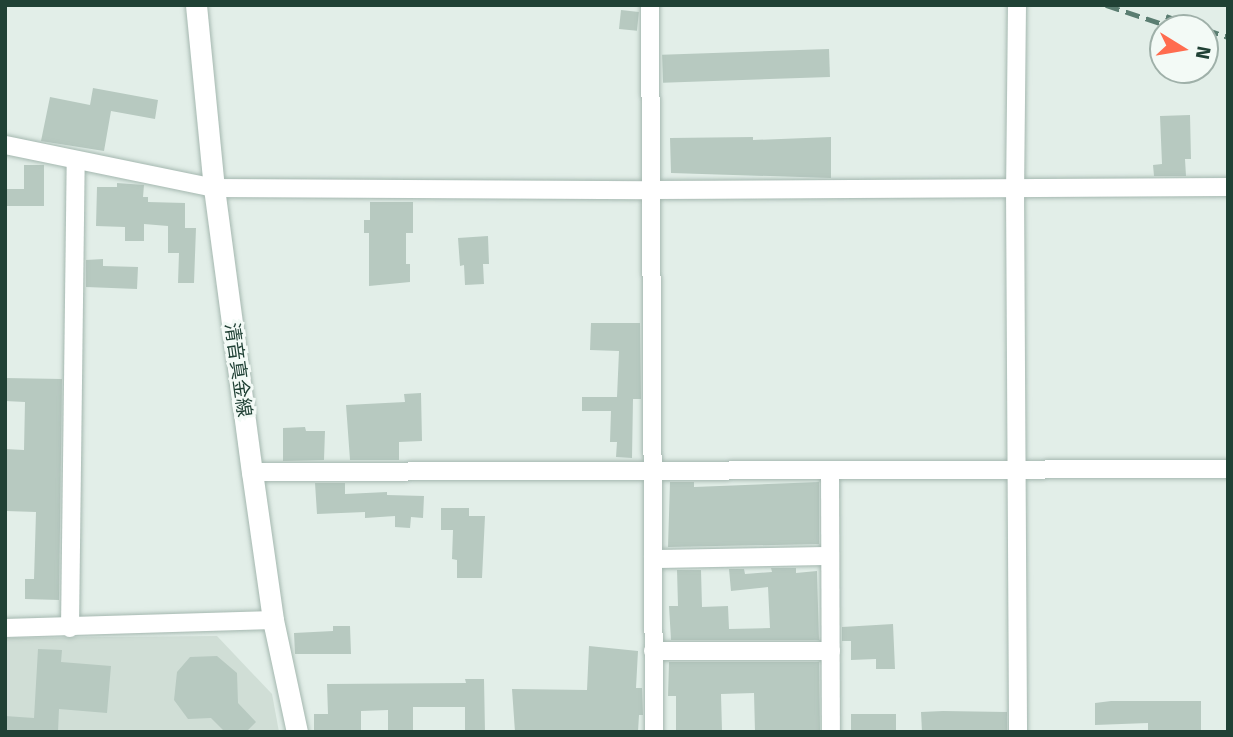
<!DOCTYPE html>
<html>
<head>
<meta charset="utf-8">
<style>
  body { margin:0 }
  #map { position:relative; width:1233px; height:737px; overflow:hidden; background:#e2eee8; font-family:"Fira Sans","Noto Sans JP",sans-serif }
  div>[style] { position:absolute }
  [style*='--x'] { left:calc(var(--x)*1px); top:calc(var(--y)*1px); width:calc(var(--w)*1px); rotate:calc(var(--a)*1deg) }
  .built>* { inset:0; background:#d0ded6 }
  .building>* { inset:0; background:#b7c9c0; transform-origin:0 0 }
  .roads { filter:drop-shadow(0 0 2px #a4b7af) drop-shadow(0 0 2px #a4b7af) }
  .minor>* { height:18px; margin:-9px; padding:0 9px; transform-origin:9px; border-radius:9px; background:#fff }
  .secondary>* { height:21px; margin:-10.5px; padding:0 10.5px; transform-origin:10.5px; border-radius:10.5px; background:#fff }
  .rail>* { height:5px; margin-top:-2.5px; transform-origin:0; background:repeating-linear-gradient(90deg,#5a7d71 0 14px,transparent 0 21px) }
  span { translate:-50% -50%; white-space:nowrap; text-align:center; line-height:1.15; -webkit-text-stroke:6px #f3faf6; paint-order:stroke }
  .street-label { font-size:19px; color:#204135 }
  .frame { position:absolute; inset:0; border:7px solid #204135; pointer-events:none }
  .north { position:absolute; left:1149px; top:14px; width:70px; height:70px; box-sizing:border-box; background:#f3faf6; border:2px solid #9fb0a9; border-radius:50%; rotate:101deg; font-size:19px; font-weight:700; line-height:28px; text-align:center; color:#204135 }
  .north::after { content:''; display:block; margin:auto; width:24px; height:32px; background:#ff6c4f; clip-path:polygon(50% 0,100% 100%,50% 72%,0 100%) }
</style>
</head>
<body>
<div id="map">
  <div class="built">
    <i style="clip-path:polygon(217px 636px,272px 694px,279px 732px,5px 732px,5px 638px)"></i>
  </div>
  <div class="building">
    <i style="left:621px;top:10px;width:18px;height:19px;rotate:6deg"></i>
    <i style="left:829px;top:49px;width:28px;height:167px;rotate:88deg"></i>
    <i style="clip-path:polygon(93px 88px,158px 100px,155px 119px,111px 111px,104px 151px,41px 141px,50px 97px,90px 105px)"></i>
    <i style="clip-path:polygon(1190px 115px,1191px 159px,1185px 159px,1186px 176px,1154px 176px,1153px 165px,1162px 164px,1160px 116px)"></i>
    <i style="clip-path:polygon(753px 137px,753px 140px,831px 137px,831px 178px,671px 173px,670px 138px)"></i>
    <i style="clip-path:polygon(24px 165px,44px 165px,44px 206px,5px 206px,5px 189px,24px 189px)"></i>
    <i style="clip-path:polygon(117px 183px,144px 185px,143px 197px,148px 197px,148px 202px,185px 203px,185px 228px,196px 228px,194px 283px,178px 283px,179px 253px,168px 253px,168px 226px,144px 224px,144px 241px,125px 241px,125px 227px,96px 226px,97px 187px,117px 187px)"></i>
    <i style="clip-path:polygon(370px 202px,413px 202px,413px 233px,406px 233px,406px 264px,410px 264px,410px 282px,369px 286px,369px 233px,364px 233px,364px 220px,370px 220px)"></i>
    <i style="clip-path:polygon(488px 236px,489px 264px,483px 264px,484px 284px,465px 285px,464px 265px,460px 266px,458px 238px)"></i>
    <i style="clip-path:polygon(103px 259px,103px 266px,138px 267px,137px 289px,86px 287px,86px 260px)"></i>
    <i style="clip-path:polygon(591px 323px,640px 323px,641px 399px,633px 399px,632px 458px,616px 457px,617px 442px,610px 442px,611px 411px,582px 411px,582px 397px,617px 397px,619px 351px,590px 350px)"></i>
    <i style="clip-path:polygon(5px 378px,62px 379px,59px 600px,25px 599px,25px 579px,34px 579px,36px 512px,6px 511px,5px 449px,24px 450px,25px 402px,5px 401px)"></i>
    <i style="clip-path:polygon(421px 393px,422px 441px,399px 442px,399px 460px,350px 460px,346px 405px,405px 402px,404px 394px)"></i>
    <i style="clip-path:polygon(305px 427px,306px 431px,325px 431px,324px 460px,283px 461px,283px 428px)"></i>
    <i style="clip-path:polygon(670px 482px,694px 482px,694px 487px,819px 482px,819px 544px,668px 547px)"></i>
    <i style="clip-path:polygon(315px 483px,345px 483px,345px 494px,387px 492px,387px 495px,424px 496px,423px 518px,411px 517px,410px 528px,395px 527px,395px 516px,365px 518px,365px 512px,317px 514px)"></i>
    <i style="clip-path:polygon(441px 508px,469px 508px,469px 516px,485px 516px,482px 578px,457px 578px,457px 560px,452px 559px,453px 530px,441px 530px)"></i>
    <i style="clip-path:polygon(771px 568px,796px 568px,796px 573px,817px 571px,819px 640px,671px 640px,669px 606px,678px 606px,677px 570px,701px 570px,702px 607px,728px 606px,729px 629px,770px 628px,768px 587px,731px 591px,729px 569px,744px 569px,745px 574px,772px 572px)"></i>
    <i style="clip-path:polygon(893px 624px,895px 669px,876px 669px,876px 659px,851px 660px,851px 641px,842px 641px,842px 627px)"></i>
    <i style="clip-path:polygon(333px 626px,350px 626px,351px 654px,295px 654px,294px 633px,333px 631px)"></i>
    <i style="clip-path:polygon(589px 646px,638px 651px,636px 688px,642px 688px,643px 715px,639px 715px,638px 732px,515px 732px,512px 689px,587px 690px)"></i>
    <i style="clip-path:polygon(38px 649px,62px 650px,61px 662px,111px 666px,107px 713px,59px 709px,58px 732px,5px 732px,5px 716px,34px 718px)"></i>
    <i style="clip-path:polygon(217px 656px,237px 673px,238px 703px,256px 722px,246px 732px,225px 732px,211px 718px,188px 719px,174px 700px,177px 672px,190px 657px)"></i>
    <i style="clip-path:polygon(669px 662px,819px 662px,820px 732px,755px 732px,754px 693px,721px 694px,722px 731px,676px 732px,676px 696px,668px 696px)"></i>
    <i style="clip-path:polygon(465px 679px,484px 679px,485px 732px,465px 732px,465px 707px,413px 707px,413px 732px,388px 732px,388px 710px,361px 711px,361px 732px,314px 732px,314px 714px,328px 714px,327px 684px,466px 683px)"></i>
    <i style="clip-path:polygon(1111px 701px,1201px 701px,1201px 732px,1148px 732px,1148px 723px,1095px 725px,1095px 703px)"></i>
    <i style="clip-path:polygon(943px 711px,1007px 712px,1007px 732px,922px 732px,921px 712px)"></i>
    <i style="left:851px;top:714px;width:45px;height:18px"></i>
  </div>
  <div class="roads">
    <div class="minor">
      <i style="--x:650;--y:5;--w:727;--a:89.68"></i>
      <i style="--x:1017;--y:5;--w:183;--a:90.6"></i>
      <i style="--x:1015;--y:188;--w:544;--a:89.68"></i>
      <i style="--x:5;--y:145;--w:213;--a:11.6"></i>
      <i style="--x:214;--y:188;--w:437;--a:0.3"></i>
      <i style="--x:651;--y:190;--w:577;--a:-0.3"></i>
      <i style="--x:830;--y:470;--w:262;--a:89.8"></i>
      <i style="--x:252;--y:472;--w:976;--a:-0.18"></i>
      <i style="--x:653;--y:559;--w:177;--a:-1"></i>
      <i style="--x:5;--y:628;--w:268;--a:-1.7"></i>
      <i style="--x:70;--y:628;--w:468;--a:-89.3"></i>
      <i style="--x:653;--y:651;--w:178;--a:0"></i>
    </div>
    <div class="secondary">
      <i style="--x:196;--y:5;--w:184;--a:84.4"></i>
      <i style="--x:214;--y:188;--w:287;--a:82.4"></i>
      <i style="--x:252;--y:472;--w:149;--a:81.9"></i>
      <i style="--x:273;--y:620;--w:115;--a:77.9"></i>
    </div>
  </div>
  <div class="rail">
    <i style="--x:1106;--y:5;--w:73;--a:18.4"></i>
    <i style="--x:1166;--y:16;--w:37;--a:19"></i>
    <i style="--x:1205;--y:29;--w:24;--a:19"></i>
  </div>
  <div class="street-label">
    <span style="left:238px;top:370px;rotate:82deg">清音真金線</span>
  </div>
  <div class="frame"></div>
  <div class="north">N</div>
</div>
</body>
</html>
